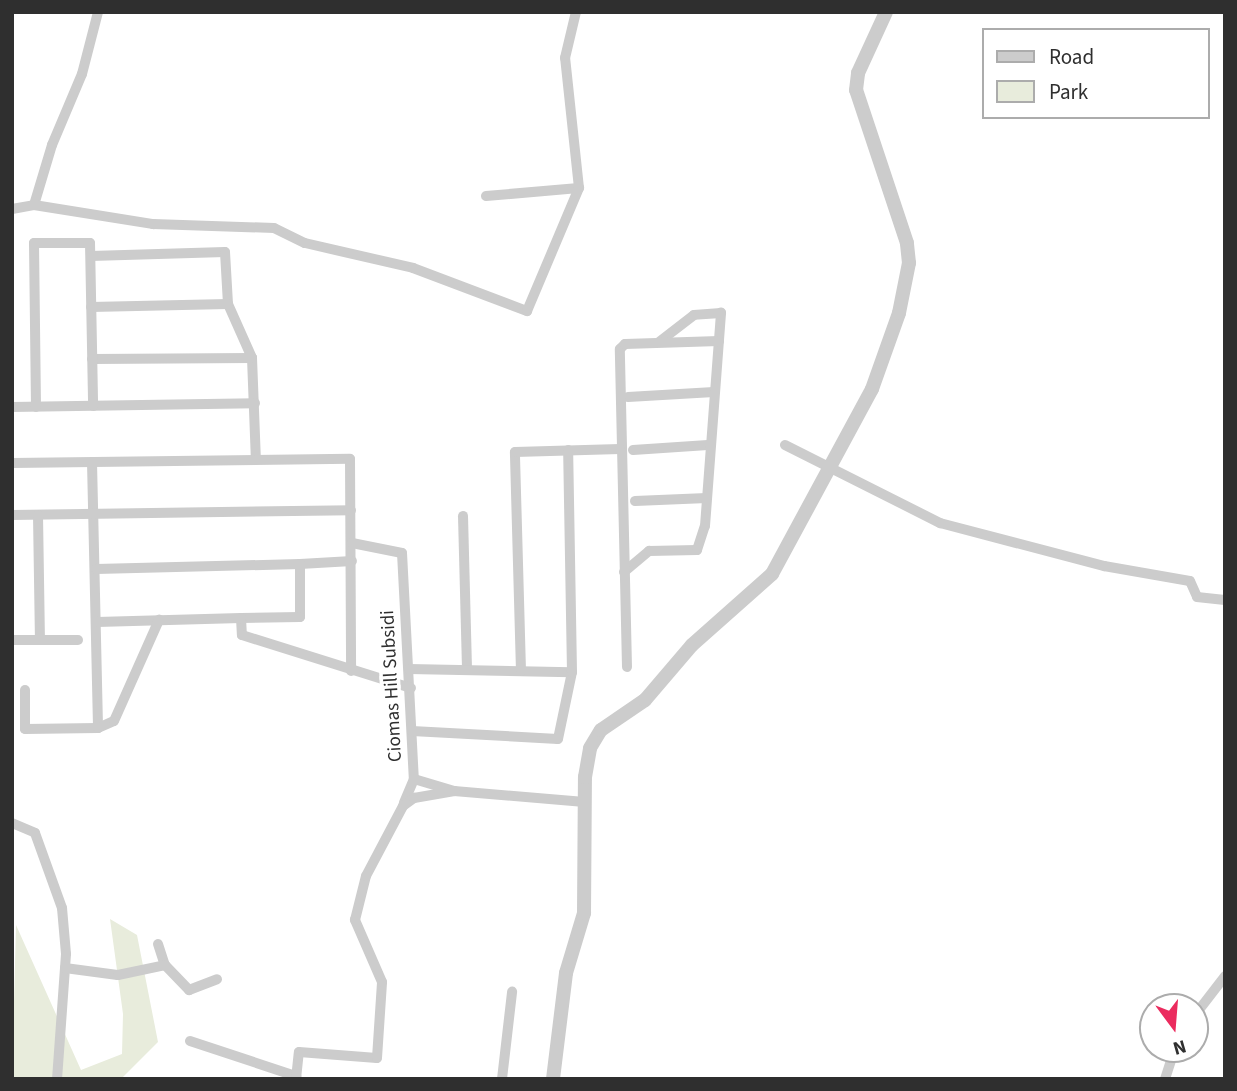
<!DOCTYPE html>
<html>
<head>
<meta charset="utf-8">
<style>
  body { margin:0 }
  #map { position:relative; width:1237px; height:1091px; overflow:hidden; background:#fff; font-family:"Source Sans 3",sans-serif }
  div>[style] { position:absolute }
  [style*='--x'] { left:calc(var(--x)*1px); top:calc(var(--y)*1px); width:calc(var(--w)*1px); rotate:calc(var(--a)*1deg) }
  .green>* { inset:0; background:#e8ecdc }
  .minor>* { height:10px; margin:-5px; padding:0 5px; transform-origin:5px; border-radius:5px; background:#ccc }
  .tertiary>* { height:14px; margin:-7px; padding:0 7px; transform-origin:7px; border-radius:7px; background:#ccc }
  span { translate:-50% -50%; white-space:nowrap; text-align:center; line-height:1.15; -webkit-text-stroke:7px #fff; paint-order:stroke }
  .street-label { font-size:19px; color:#2f2f2f }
  .frame { position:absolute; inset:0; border:14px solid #2f2f2f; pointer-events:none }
  .legend { position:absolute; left:982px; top:28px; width:228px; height:91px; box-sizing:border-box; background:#fff; border:2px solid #acacac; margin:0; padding:9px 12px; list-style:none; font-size:21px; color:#2f2f2f }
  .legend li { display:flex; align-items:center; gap:14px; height:35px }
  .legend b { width:35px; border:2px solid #acacac }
  .north { position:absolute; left:1139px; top:993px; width:70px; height:70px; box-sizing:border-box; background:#fff; border:2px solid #acacac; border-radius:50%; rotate:164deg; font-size:19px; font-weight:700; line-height:28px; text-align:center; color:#2f2f2f }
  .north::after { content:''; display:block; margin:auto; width:24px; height:32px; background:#eb2b5e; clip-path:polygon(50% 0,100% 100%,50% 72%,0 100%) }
</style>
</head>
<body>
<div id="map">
  <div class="green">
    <i style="clip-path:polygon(110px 919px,137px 935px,158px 1042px,123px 1077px,12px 1079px,16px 925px,81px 1070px,122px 1054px,123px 1014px)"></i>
  </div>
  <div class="minor">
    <i style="--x:486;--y:196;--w:93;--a:-4.9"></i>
    <i style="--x:34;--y:205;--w:63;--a:-73.3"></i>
    <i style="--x:52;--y:145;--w:77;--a:-67.1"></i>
    <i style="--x:82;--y:74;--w:64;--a:-75.5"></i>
    <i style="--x:12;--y:209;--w:22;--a:-10"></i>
    <i style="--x:34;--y:205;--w:121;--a:9.1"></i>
    <i style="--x:153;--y:224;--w:121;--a:1.9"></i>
    <i style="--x:274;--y:228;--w:34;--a:26"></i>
    <i style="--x:305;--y:243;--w:111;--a:13"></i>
    <i style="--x:413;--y:268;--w:122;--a:20.7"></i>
    <i style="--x:527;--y:311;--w:134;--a:-67.1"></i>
    <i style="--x:579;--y:188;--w:131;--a:-96.1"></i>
    <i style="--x:565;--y:58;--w:47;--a:-76.6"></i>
    <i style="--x:91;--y:256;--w:134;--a:-1.7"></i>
    <i style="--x:225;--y:252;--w:52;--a:86.7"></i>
    <i style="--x:228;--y:304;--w:59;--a:66"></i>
    <i style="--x:252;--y:358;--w:102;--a:87.8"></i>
    <i style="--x:91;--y:307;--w:137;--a:-1.3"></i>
    <i style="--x:92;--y:359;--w:160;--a:-0.4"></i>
    <i style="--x:628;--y:397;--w:86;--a:-3.3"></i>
    <i style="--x:12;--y:407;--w:243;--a:-0.9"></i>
    <i style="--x:36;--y:407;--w:164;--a:-90.7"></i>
    <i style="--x:34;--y:243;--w:56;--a:0"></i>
    <i style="--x:90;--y:243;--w:163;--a:88.9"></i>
    <i style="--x:785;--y:445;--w:174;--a:26.7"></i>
    <i style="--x:940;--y:523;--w:170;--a:14.7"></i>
    <i style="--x:1104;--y:566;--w:87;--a:9.9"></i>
    <i style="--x:1190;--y:581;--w:17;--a:66"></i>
    <i style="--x:1197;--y:597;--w:28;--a:6"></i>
    <i style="--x:633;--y:450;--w:75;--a:-3.8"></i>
    <i style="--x:92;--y:462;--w:266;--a:88.7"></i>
    <i style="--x:12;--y:463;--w:338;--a:-0.7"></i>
    <i style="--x:350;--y:459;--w:212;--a:89.7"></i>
    <i style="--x:635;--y:501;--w:72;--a:-2.4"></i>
    <i style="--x:12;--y:515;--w:339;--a:-0.8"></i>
    <i style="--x:38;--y:515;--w:124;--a:89.1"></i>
    <i style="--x:463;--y:516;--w:154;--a:88.5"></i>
    <i style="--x:352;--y:543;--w:51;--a:11.3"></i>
    <i style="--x:402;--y:553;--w:226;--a:87"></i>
    <i style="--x:414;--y:779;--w:26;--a:113"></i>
    <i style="--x:300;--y:564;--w:52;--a:-3.3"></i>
    <i style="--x:96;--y:569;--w:204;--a:-1.4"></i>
    <i style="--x:300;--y:564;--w:53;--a:90"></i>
    <i style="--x:300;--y:617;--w:59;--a:179"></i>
    <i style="--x:241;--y:618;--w:17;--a:87"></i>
    <i style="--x:242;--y:635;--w:177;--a:17.4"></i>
    <i style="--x:624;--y:572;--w:33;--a:-40"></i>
    <i style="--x:649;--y:551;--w:48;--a:-1.2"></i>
    <i style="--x:697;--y:550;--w:25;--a:-72"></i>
    <i style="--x:705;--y:526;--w:214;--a:-85.7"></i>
    <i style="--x:721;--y:313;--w:27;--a:176"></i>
    <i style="--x:694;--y:315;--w:44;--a:142.4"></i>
    <i style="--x:97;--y:622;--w:144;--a:-1.6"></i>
    <i style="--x:12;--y:640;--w:66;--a:0"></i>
    <i style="--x:627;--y:667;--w:318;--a:-91.3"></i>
    <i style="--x:620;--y:349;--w:7;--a:-45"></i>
    <i style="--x:625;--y:344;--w:94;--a:-1.8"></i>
    <i style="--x:409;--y:669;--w:163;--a:1.1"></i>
    <i style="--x:521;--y:671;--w:219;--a:-91.6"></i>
    <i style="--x:515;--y:452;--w:105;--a:-1.6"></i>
    <i style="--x:25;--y:690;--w:39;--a:90"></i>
    <i style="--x:25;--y:729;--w:73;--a:-0.8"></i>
    <i style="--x:98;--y:728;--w:17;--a:-24"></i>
    <i style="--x:114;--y:721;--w:111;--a:-66"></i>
    <i style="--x:412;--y:731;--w:146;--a:3.1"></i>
    <i style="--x:558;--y:739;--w:68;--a:-78.2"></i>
    <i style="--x:572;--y:672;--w:222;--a:-91"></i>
    <i style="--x:414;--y:779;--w:42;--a:16.7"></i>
    <i style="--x:454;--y:791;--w:131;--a:4.8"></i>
    <i style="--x:12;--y:823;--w:25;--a:23"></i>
    <i style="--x:35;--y:833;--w:80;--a:70.2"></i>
    <i style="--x:62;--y:908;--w:46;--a:85"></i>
    <i style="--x:66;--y:954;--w:125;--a:94.1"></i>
    <i style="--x:158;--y:944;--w:22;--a:72"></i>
    <i style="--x:65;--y:968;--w:53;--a:7.5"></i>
    <i style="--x:118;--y:975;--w:48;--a:-12"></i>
    <i style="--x:165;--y:965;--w:35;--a:46"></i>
    <i style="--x:189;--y:990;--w:30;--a:-21"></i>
    <i style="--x:1195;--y:1015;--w:49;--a:-52.4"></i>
    <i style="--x:190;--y:1041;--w:112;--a:18.3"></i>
    <i style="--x:296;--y:1079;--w:27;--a:-84"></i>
    <i style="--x:299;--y:1052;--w:78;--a:4.4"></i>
    <i style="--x:377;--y:1058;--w:76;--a:-86.2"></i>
    <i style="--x:382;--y:982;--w:68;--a:-113.5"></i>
    <i style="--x:355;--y:920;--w:45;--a:-76"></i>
    <i style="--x:366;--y:876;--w:79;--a:-62.1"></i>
    <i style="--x:403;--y:806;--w:14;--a:-36"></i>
    <i style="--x:414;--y:798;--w:41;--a:-9.9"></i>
    <i style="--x:502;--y:1079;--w:88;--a:-83.4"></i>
    <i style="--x:1165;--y:1079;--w:32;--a:-72"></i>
  </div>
  <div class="tertiary">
    <i style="--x:553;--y:1079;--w:107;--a:-83"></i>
    <i style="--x:566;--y:973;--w:63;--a:-73.3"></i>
    <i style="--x:584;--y:913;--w:136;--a:-89.6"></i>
    <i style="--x:585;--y:777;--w:29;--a:-80"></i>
    <i style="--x:590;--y:748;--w:21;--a:-59"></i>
    <i style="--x:601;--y:730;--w:53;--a:-34.3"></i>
    <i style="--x:645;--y:700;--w:72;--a:-49.5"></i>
    <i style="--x:692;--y:645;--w:107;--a:-41.6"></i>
    <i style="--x:772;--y:574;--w:210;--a:-61.6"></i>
    <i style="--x:872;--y:389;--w:81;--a:-70.4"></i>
    <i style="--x:899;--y:313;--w:51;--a:-78.7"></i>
    <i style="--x:909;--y:263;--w:20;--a:-96"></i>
    <i style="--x:907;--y:243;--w:161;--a:-108.4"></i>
    <i style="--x:856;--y:90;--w:17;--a:-83"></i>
    <i style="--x:858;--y:73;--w:67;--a:-65.3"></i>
  </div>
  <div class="street-label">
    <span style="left:392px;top:686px;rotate:-93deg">Ciomas Hill Subsidi</span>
  </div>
  <div class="frame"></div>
  <ul class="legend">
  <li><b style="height:9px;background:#ccc"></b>Road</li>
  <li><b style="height:19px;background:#e8ecdc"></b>Park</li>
  </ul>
  <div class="north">N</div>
</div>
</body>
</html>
